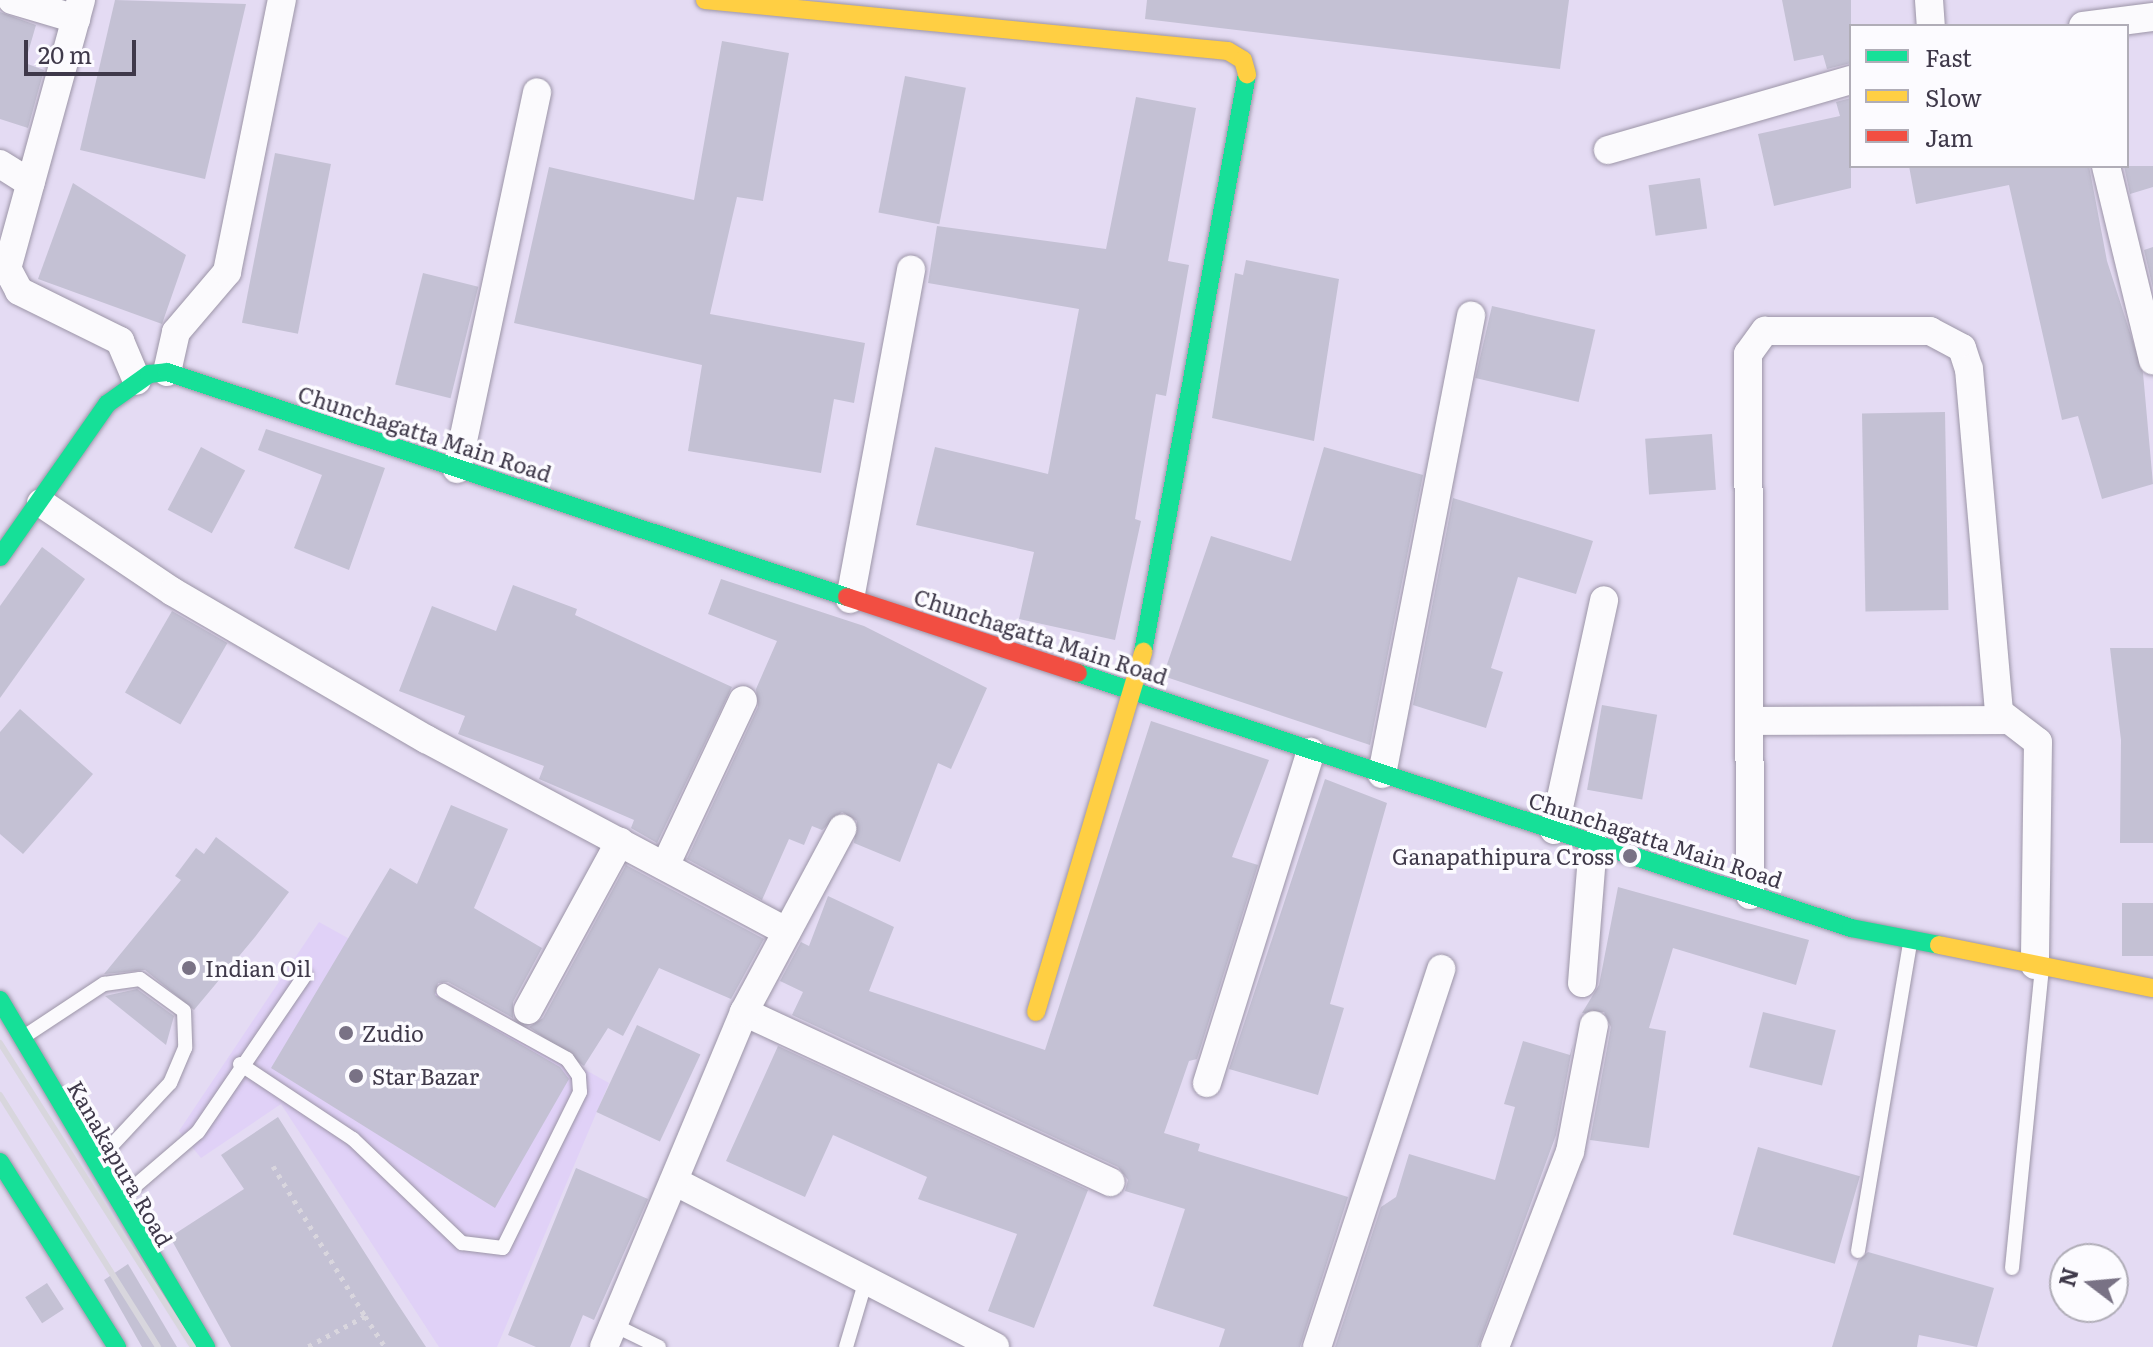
<!DOCTYPE html>
<html>
<head>
<meta charset="utf-8">
<style>
  body { margin:0 }
  #map { position:relative; width:2153px; height:1347px; overflow:hidden; background:#e4dbf3; font-family:Literata,serif }
  div>[style] { position:absolute }
  [style*='--x'] { left:calc(var(--x)*1px); top:calc(var(--y)*1px); width:calc(var(--w)*1px); rotate:calc(var(--a)*1deg) }
  .built>* { inset:0; background:#e0d1f7 }
  .building>* { inset:0; background:#c4c1d4; transform-origin:0 0 }
  .path>* { height:5px; margin-top:-2.5px; transform-origin:0; background:repeating-linear-gradient(90deg,#d9d6de 0 4px,transparent 0 10px) }
  .roads { filter:drop-shadow(0 0 2px #9c95a7) drop-shadow(0 0 2px #9c95a7) }
  .lane>* { height:14px; margin:-7px; padding:0 7px; transform-origin:7px; border-radius:7px; background:#fbfafd }
  .street>* { height:28px; margin:-14px; padding:0 14px; transform-origin:14px; border-radius:14px; background:#fbfafd }
  .fast>* { height:18px; margin:-9px; padding:0 9px; transform-origin:9px; border-radius:9px; background:#16e098 }
  .slow>* { height:18px; margin:-9px; padding:0 9px; transform-origin:9px; border-radius:9px; background:#ffcf43 }
  .jam>* { height:18px; margin:-9px; padding:0 9px; transform-origin:9px; border-radius:9px; background:#f24e42 }
  .rail>* { height:6px; margin:-3px; padding:0 3px; transform-origin:3px; border-radius:3px; background:#d8d6dd }
  .dots>* { width:22px; height:22px; translate:-50% -50%; box-sizing:border-box; border:4px solid #fcfbff; border-radius:50% }
  span { translate:-50% -50%; white-space:nowrap; text-align:center; line-height:1.15; -webkit-text-stroke:7px #fcfbff; paint-order:stroke }
  .street-label { font-size:22px; color:#3f394a }
  .poi-label { font-size:22px; color:#3f394a }
  .right { translate:-100% -50%; text-align:right }
  .left { translate:0 -50%; text-align:left }
  .legend { position:absolute; left:1849px; top:24px; width:280px; height:144px; box-sizing:border-box; background:#fcfbff; border:2px solid #b0adb7; margin:0; padding:10px 14px; list-style:none; font-size:24px; color:#3f394a }
  .legend li { display:flex; align-items:center; gap:16px; height:40px }
  .legend b { width:40px; border:2px solid #b0adb7 }
  .north { position:absolute; left:2049px; top:1243px; width:80px; height:80px; box-sizing:border-box; background:#fcfbff; border:2px solid #b0adb7; border-radius:50%; rotate:286deg; font-size:22px; font-weight:700; line-height:32px; text-align:center; color:#3f394a }
  .north::after { content:''; display:block; margin:auto; width:28px; height:36px; background:#797285; clip-path:polygon(50% 0,100% 100%,50% 72%,0 100%) }
  .scale { position:absolute; left:24px; top:40px; width:112px; height:36px; box-sizing:border-box; border:4px solid #3f394a; border-top:0; padding-left:10px; font-size:24px; line-height:28px; white-space:nowrap; color:#3f394a; -webkit-text-stroke:6px #fcfbff; paint-order:stroke }
</style>
</head>
<body>
<div id="map">
  <div class="built">
    <i style="clip-path:polygon(319px 922px,609px 1083px,497px 1347px,439px 1347px,281px 1104px,201px 1158px,179px 1131px)"></i>
  </div>
  <div class="building">
    <i style="clip-path:polygon(115px 0,246px 4px,205px 179px,80px 150px)"></i>
    <i style="clip-path:polygon(1147px 0,1569px 0,1560px 69px,1145px 19px)"></i>
    <i style="clip-path:polygon(1782px 0,1851px 0,1851px 63px,1827px 69px,1823px 55px,1794px 61px)"></i>
    <i style="clip-path:polygon(0 12px,36px 25px,25px 63px,44px 70px,28px 128px,0 119px)"></i>
    <i style="clip-path:polygon(722px 41px,789px 53px,763px 201px,737px 197px,710px 314px,865px 343px,854px 403px,834px 399px,821px 473px,688px 451px,702px 365px,514px 323px,549px 167px,694px 200px)"></i>
    <i style="left:905px;top:76px;width:62px;height:139px;rotate:11deg"></i>
    <i style="clip-path:polygon(1136px 97px,1196px 108px,1168px 261px,1189px 265px,1166px 396px,1156px 394px,1135px 519px,1141px 521px,1115px 640px,1019px 619px,1034px 552px,916px 525px,935px 447px,1048px 474px,1079px 309px,928px 283px,937px 226px,1106px 249px)"></i>
    <i style="clip-path:polygon(1851px 98px,1851px 188px,1774px 206px,1758px 134px,1840px 116px,1836px 102px)"></i>
    <i style="left:275px;top:153px;width:57px;height:173px;rotate:11deg"></i>
    <i style="clip-path:polygon(1909px 166px,2089px 166px,2107px 261px,2143px 373px,2153px 484px,2102px 499px,2078px 416px,2062px 420px,2009px 185px,1916px 204px)"></i>
    <i style="clip-path:polygon(2124px 166px,2153px 166px,2153px 187px,2130px 194px)"></i>
    <i style="left:1700px;top:178px;width:51px;height:52px;rotate:82deg"></i>
    <i style="clip-path:polygon(73px 183px,186px 255px,162px 324px,38px 279px)"></i>
    <i style="clip-path:polygon(2153px 247px,2153px 288px,2144px 250px)"></i>
    <i style="clip-path:polygon(1246px 260px,1339px 279px,1314px 441px,1212px 418px,1235px 273px,1243px 275px)"></i>
    <i style="left:423px;top:273px;width:57px;height:115px;rotate:14deg"></i>
    <i style="left:1492px;top:306px;width:106px;height:74px;rotate:13deg"></i>
    <i style="left:1945px;top:412px;width:198px;height:83px;rotate:89deg"></i>
    <i style="clip-path:polygon(266px 429px,385px 468px,349px 570px,294px 548px,322px 475px,258px 450px)"></i>
    <i style="left:1712px;top:434px;width:56px;height:67px;rotate:86deg"></i>
    <i style="left:201px;top:447px;width:50px;height:71px;rotate:28deg"></i>
    <i style="clip-path:polygon(1324px 447px,1423px 475px,1370px 745px,1163px 676px,1211px 536px,1291px 561px)"></i>
    <i style="clip-path:polygon(1453px 498px,1593px 541px,1576px 594px,1518px 577px,1491px 668px,1503px 672px,1486px 728px,1413px 705px)"></i>
    <i style="clip-path:polygon(42px 547px,85px 579px,0 698px,0 606px)"></i>
    <i style="clip-path:polygon(721px 579px,864px 626px,987px 688px,951px 769px,938px 763px,900px 862px,854px 843px,857px 821px,842px 812px,822px 830px,812px 826px,804px 845px,789px 839px,762px 900px,687px 859px,758px 707px,756px 689px,777px 641px,708px 614px)"></i>
    <i style="clip-path:polygon(513px 585px,577px 609px,575px 615px,732px 687px,657px 843px,631px 828px,634px 820px,539px 779px,544px 766px,458px 734px,465px 716px,399px 691px,432px 606px,496px 631px)"></i>
    <i style="left:172px;top:611px;width:64px;height:94px;rotate:30deg"></i>
    <i style="clip-path:polygon(2110px 648px,2153px 648px,2153px 843px,2120px 843px,2121px 740px)"></i>
    <i style="left:1602px;top:705px;width:56px;height:86px;rotate:10deg"></i>
    <i style="clip-path:polygon(20px 709px,93px 774px,23px 854px,0 834px,0 732px)"></i>
    <i style="clip-path:polygon(1151px 721px,1269px 760px,1232px 857px,1258px 865px,1197px 1059px,1189px 1061px,1164px 1133px,1200px 1144px,1198px 1151px,1348px 1197px,1300px 1347px,1219px 1347px,1225px 1329px,1153px 1306px,1185px 1209px,1125px 1191px,1128px 1180px,1118px 1167px,792px 1015px,803px 992px,780px 981px,801px 942px,809px 946px,828px 896px,894px 927px,869px 991px,1045px 1050px)"></i>
    <i style="clip-path:polygon(1325px 779px,1387px 803px,1330px 1004px,1344px 1008px,1318px 1095px,1229px 1069px)"></i>
    <i style="clip-path:polygon(451px 805px,508px 829px,474px 908px,542px 948px,513px 1002px,513px 1018px,448px 982px,438px 983px,435px 995px,560px 1067px,569px 1079px,495px 1208px,271px 1068px,390px 868px,417px 884px)"></i>
    <i style="clip-path:polygon(216px 837px,289px 892px,255px 937px,194px 1010px,145px 970px,104px 974px,181px 880px,175px 876px,196px 848px,204px 854px)"></i>
    <i style="clip-path:polygon(626px 865px,764px 939px,731px 999px,659px 968px,623px 1036px,608px 1028px,584px 1066px,529px 1027px,543px 1018px)"></i>
    <i style="clip-path:polygon(1618px 887px,1809px 940px,1796px 985px,1673px 948px,1649px 1028px,1666px 1031px,1649px 1148px,1590px 1140px,1611px 1027px,1604px 1012px,1582px 1013px,1599px 985px)"></i>
    <i style="left:2153px;top:903px;width:53px;height:31px;rotate:90deg"></i>
    <i style="clip-path:polygon(137px 989px,174px 1016px,166px 1045px,105px 996px)"></i>
    <i style="left:1763px;top:1012px;width:75px;height:57px;rotate:14deg"></i>
    <i style="left:637px;top:1025px;width:70px;height:96px;rotate:25deg"></i>
    <i style="clip-path:polygon(1523px 1041px,1570px 1055px,1573px 1044px,1556px 1135px,1478px 1347px,1335px 1347px,1381px 1207px,1396px 1197px,1409px 1154px,1495px 1180px,1515px 1107px,1504px 1104px)"></i>
    <i style="clip-path:polygon(778px 1046px,1088px 1190px,1034px 1328px,988px 1311px,1017px 1234px,918px 1199px,927px 1177px,833px 1135px,805px 1197px,726px 1161px)"></i>
    <i style="clip-path:polygon(278px 1117px,395px 1300px,426px 1347px,231px 1347px,170px 1237px,244px 1189px,221px 1155px)"></i>
    <i style="left:1758px;top:1147px;width:106px;height:91px;rotate:16deg"></i>
    <i style="clip-path:polygon(576px 1168px,648px 1199px,594px 1320px,583px 1315px,570px 1347px,536px 1347px,508px 1335px)"></i>
    <i style="clip-path:polygon(1868px 1252px,1994px 1288px,1977px 1347px,1919px 1335px,1917px 1347px,1832px 1347px,1858px 1261px)"></i>
    <i style="clip-path:polygon(128px 1264px,177px 1347px,142px 1347px,104px 1280px)"></i>
    <i style="left:47px;top:1283px;width:31px;height:26px;rotate:57deg"></i>
  </div>
  <div class="path">
    <i style="--x:273;--y:1166;--w:176;--a:58.5"></i>
    <i style="--x:365;--y:1316;--w:66;--a:151.9"></i>
    <i style="--x:365;--y:1316;--w:37;--a:57"></i>
  </div>
  <div class="roads">
    <div class="lane">
      <i style="--x:25;--y:1036;--w:95;--a:-33.4"></i>
      <i style="--x:104;--y:984;--w:36;--a:-8"></i>
      <i style="--x:140;--y:979;--w:54;--a:36"></i>
      <i style="--x:184;--y:1011;--w:37;--a:88"></i>
      <i style="--x:185;--y:1048;--w:38;--a:113"></i>
      <i style="--x:170;--y:1083;--w:103;--a:133"></i>
      <i style="--x:240;--y:1064;--w:136;--a:33.6"></i>
      <i style="--x:353;--y:1139;--w:151;--a:43.7"></i>
      <i style="--x:462;--y:1243;--w:41;--a:7"></i>
      <i style="--x:503;--y:1248;--w:174;--a:-63.7"></i>
      <i style="--x:580;--y:1092;--w:16;--a:-94"></i>
      <i style="--x:579;--y:1076;--w:21;--a:-125"></i>
      <i style="--x:567;--y:1059;--w:141;--a:-151.1"></i>
      <i style="--x:121;--y:1198;--w:101;--a:-40.6"></i>
      <i style="--x:198;--y:1132;--w:190;--a:-55.7"></i>
      <i style="--x:1858;--y:1251;--w:311;--a:-80.4"></i>
      <i style="--x:2012;--y:1268;--w:300;--a:-84.3"></i>
      <i style="--x:614;--y:1325;--w:50;--a:26.1"></i>
      <i style="--x:846;--y:1347;--w:70;--a:-73.4"></i>
    </div>
    <div class="street">
      <i style="--x:12;--y:0;--w:67;--a:16.5"></i>
      <i style="--x:81;--y:0;--w:278;--a:105.4"></i>
      <i style="--x:7;--y:268;--w:26;--a:62"></i>
      <i style="--x:19;--y:291;--w:113;--a:26.3"></i>
      <i style="--x:120;--y:341;--w:43;--a:67"></i>
      <i style="--x:1929;--y:0;--w:26;--a:86"></i>
      <i style="--x:2083;--y:26;--w:71;--a:-7.3"></i>
      <i style="--x:1608;--y:150;--w:253;--a:-16.1"></i>
      <i style="--x:0;--y:164;--w:36;--a:32"></i>
      <i style="--x:2106;--y:166;--w:200;--a:76.4"></i>
      <i style="--x:167;--y:372;--w:41;--a:-77.3"></i>
      <i style="--x:176;--y:332;--w:79;--a:-49.6"></i>
      <i style="--x:227;--y:272;--w:278;--a:-78.6"></i>
      <i style="--x:457;--y:469;--w:385;--a:-78"></i>
      <i style="--x:41;--y:503;--w:159;--a:34"></i>
      <i style="--x:173;--y:592;--w:293;--a:30.2"></i>
      <i style="--x:426;--y:739;--w:409;--a:28.1"></i>
      <i style="--x:850;--y:599;--w:335;--a:-79.5"></i>
      <i style="--x:1749;--y:721;--w:259;--a:-0.2"></i>
      <i style="--x:1382;--y:774;--w:467;--a:-79"></i>
      <i style="--x:1554;--y:830;--w:235;--a:-77.7"></i>
      <i style="--x:665;--y:866;--w:183;--a:-64.8"></i>
      <i style="--x:1750;--y:895;--w:541;--a:-90.21"></i>
      <i style="--x:1748;--y:354;--w:29;--a:-54"></i>
      <i style="--x:1765;--y:331;--w:165;--a:0"></i>
      <i style="--x:1930;--y:331;--w:36;--a:28"></i>
      <i style="--x:1962;--y:348;--w:22;--a:72"></i>
      <i style="--x:1969;--y:369;--w:344;--a:85"></i>
      <i style="--x:1999;--y:712;--w:49;--a:37.6"></i>
      <i style="--x:2038;--y:742;--w:223;--a:90.8"></i>
      <i style="--x:1582;--y:983;--w:140;--a:-85.5"></i>
      <i style="--x:528;--y:1010;--w:192;--a:-61.4"></i>
      <i style="--x:744;--y:1012;--w:404;--a:24.9"></i>
      <i style="--x:1207;--y:1083;--w:347;--a:-72.6"></i>
      <i style="--x:676;--y:1182;--w:359;--a:27.3"></i>
      <i style="--x:604;--y:1347;--w:363;--a:-67.3"></i>
      <i style="--x:744;--y:1012;--w:208;--a:-61.8"></i>
      <i style="--x:1317;--y:1347;--w:398;--a:-71.8"></i>
      <i style="--x:1495;--y:1347;--w:209;--a:-69"></i>
      <i style="--x:1570;--y:1152;--w:129;--a:-79.3"></i>
    </div>
    <div class="fast">
      <i style="--x:0;--y:557;--w:187;--a:-55"></i>
      <i style="--x:107;--y:404;--w:52;--a:-35.5"></i>
      <i style="--x:149;--y:374;--w:18;--a:-6"></i>
      <i style="--x:167;--y:372;--w:716;--a:18.31"></i>
      <i style="--x:1143;--y:652;--w:587;--a:-79.8"></i>
      <i style="--x:1078;--y:673;--w:814;--a:18.26"></i>
      <i style="--x:1851;--y:928;--w:90;--a:10.9"></i>
      <i style="--x:0;--y:1000;--w:404;--a:59.3"></i>
      <i style="--x:0;--y:1162;--w:219;--a:57.7"></i>
    </div>
    <div class="slow">
      <i style="--x:705;--y:0;--w:525;--a:5.57"></i>
      <i style="--x:1228;--y:51;--w:17;--a:31"></i>
      <i style="--x:1243;--y:60;--w:15;--a:74"></i>
      <i style="--x:1939;--y:945;--w:218;--a:11.4"></i>
      <i style="--x:1036;--y:1012;--w:376;--a:-73.4"></i>
    </div>
    <div class="jam">
      <i style="--x:847;--y:597;--w:243;--a:18.2"></i>
    </div>
  </div>
  <div class="rail">
    <i style="--x:0;--y:1043;--w:360;--a:57.6"></i>
    <i style="--x:0;--y:1095;--w:297;--a:57.9"></i>
  </div>
  <div class="dots">
    <i style="left:1630px;top:856px;background:#797285"></i>
    <i style="left:189px;top:968px;background:#797285"></i>
    <i style="left:346px;top:1033px;background:#797285"></i>
    <i style="left:356px;top:1076px;background:#797285"></i>
  </div>
  <div class="street-label">
    <span style="left:425px;top:433px;rotate:18deg">Chunchagatta Main Road</span>
    <span style="left:1041px;top:636px;rotate:18deg">Chunchagatta Main Road</span>
    <span style="left:1656px;top:839px;rotate:18deg">Chunchagatta Main Road</span>
    <span style="left:121px;top:1163px;rotate:60deg">Kanakapura Road</span>
  </div>
  <div class="poi-label">
    <span class="right" style="left:1614px;top:856px">Ganapathipura Cross</span>
    <span class="left" style="left:205px;top:968px">Indian Oil</span>
    <span class="left" style="left:362px;top:1033px">Zudio</span>
    <span class="left" style="left:372px;top:1076px">Star Bazar</span>
  </div>
  <ul class="legend">
  <li><b style="height:10px;background:#16e098"></b>Fast</li>
  <li><b style="height:10px;background:#ffcf43"></b>Slow</li>
  <li><b style="height:10px;background:#f24e42"></b>Jam</li>
  </ul>
  <div class="north">N</div>
  <div class="scale">20 m</div>
</div>
</body>
</html>
